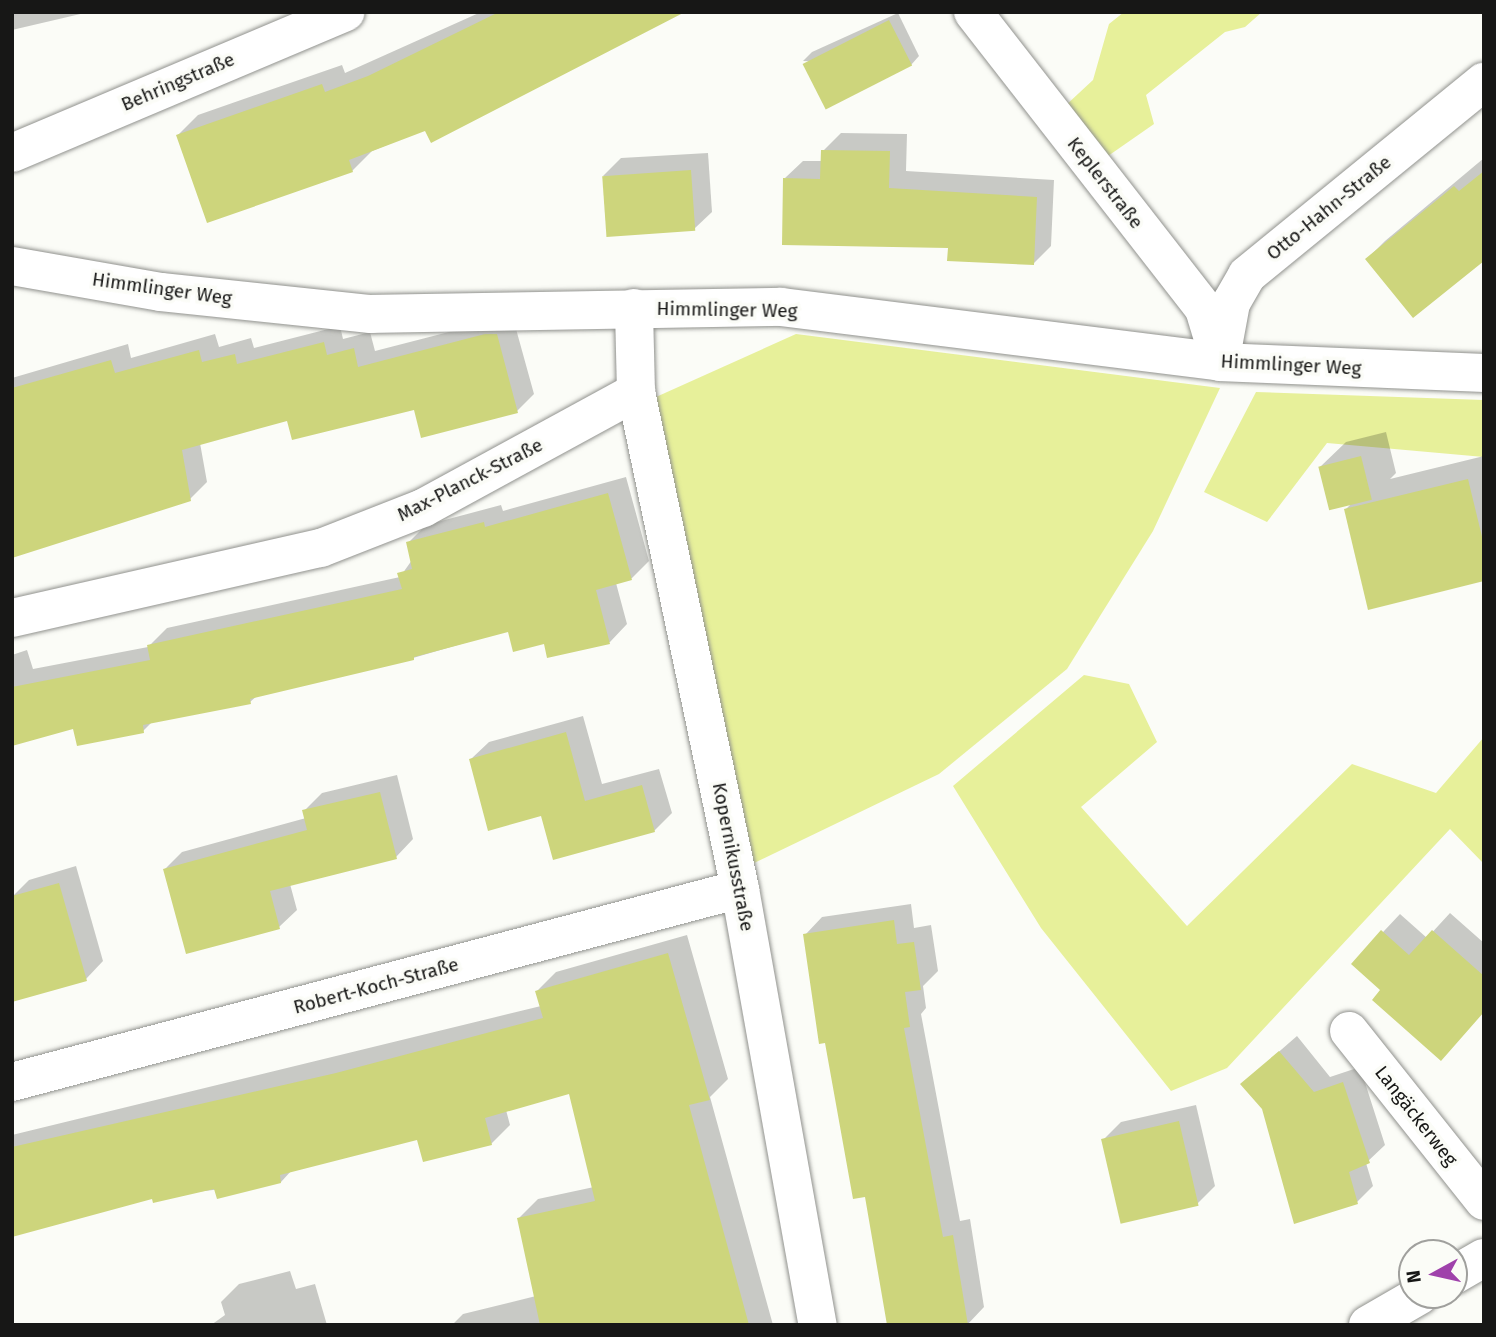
<!DOCTYPE html>
<html>
<head>
<meta charset="utf-8">
<style>
  body { margin:0 }
  #map { position:relative; width:1496px; height:1337px; overflow:hidden; background:#fbfcf7; font-family:"Fira Sans",sans-serif }
  div>[style] { position:absolute }
  [style*='--x'] { left:calc(var(--x)*1px); top:calc(var(--y)*1px); width:calc(var(--w)*1px); rotate:calc(var(--a)*1deg) }
  .green>* { inset:0; background:#e7f09a }
  .shadow>* { inset:0; background:#0003 }
  .building>* { inset:0; background:#cdd57c; transform-origin:0 0 }
  .roads { filter:drop-shadow(0 0 2px #91928e) drop-shadow(0 0 2px #91928e) }
  .minor>* { height:38px; margin:-19px; padding:0 19px; transform-origin:19px; border-radius:19px; background:#fff }
  span { translate:-50% -50%; white-space:nowrap; text-align:center; line-height:1.15; -webkit-text-stroke:7px #fbfcf7; paint-order:stroke }
  .street-label { font-size:19px; color:#171716 }
  .frame { position:absolute; inset:0; border:14px solid #171716; pointer-events:none }
  .north { position:absolute; left:1398px; top:1239px; width:70px; height:70px; box-sizing:border-box; background:#fbfcf7; border:2px solid #a0a09d; border-radius:50%; rotate:262deg; font-size:19px; font-weight:700; line-height:28px; text-align:center; color:#171716 }
  .north::after { content:''; display:block; margin:auto; width:24px; height:32px; background:#9f42ab; clip-path:polygon(50% 0,100% 100%,50% 72%,0 100%) }
</style>
</head>
<body>
<div id="map">
  <div class="green">
    <i style="clip-path:polygon(1124px 12px,1262px 12px,1245px 27px,1225px 32px,1146px 95px,1154px 124px,1108px 156px,1065px 106px,1093px 80px,1109px 24px)"></i>
    <i style="clip-path:polygon(796px 334px,1220px 388px,1153px 531px,1067px 669px,939px 774px,752px 864px,656px 397px)"></i>
    <i style="clip-path:polygon(1256px 392px,1484px 400px,1484px 457px,1327px 443px,1267px 522px,1204px 492px)"></i>
    <i style="clip-path:polygon(1084px 675px,1129px 684px,1157px 742px,1081px 807px,1187px 926px,1352px 764px,1436px 793px,1484px 737px,1484px 864px,1450px 829px,1227px 1068px,1171px 1091px,1041px 928px,953px 786px)"></i>
  </div>
  <div class="shadow">
    <i style="clip-path:polygon(12px 12px,89px 12px,12px 30px)"></i>
    <i style="clip-path:polygon(481px 12px,677px 12px,432px 141px,426px 129px,372px 151px,352px 171px,178px 135px,198px 115px,342px 65px,345px 73px)"></i>
    <i style="clip-path:polygon(898px 13px,919px 56px,911px 65px,803px 61px,812px 52px)"></i>
    <i style="clip-path:polygon(841px 133px,907px 134px,906px 171px,1054px 180px,1051px 246px,1034px 263px,950px 246px,785px 178px,803px 161px,823px 161px,823px 151px)"></i>
    <i style="clip-path:polygon(708px 153px,712px 212px,694px 229px,603px 176px,621px 158px)"></i>
    <i style="clip-path:polygon(1484px 158px,1484px 259px,1367px 259px,1385px 241px)"></i>
    <i style="clip-path:polygon(503px 318px,513px 318px,534px 394px,517px 411px,415px 408px,289px 419px,200px 443px,207px 482px,190px 499px,12px 471px,12px 378px,128px 344px,131px 358px,215px 334px,219px 347px,251px 338px,254px 348px,340px 326px,343px 339px,370px 332px,375px 351px)"></i>
    <i style="clip-path:polygon(1386px 432px,1396px 473px,1390px 479px,1484px 456px,1484px 580px,1346px 509px,1352px 503px,1320px 467px,1346px 442px)"></i>
    <i style="clip-path:polygon(626px 477px,649px 561px,632px 578px,616px 583px,627px 624px,610px 642px,549px 656px,545px 642px,509px 630px,413px 658px,258px 695px,250px 702px,152px 722px,143px 731px,75px 726px,12px 744px,12px 655px,27px 650px,33px 669px,148px 647px,167px 628px,400px 577px,412px 560px,408px 543px,426px 525px,501px 505px,503px 511px)"></i>
    <i style="clip-path:polygon(583px 716px,602px 784px,659px 769px,672px 813px,654px 831px,542px 814px,471px 759px,489px 742px)"></i>
    <i style="clip-path:polygon(397px 775px,413px 839px,396px 857px,290px 884px,297px 910px,279px 927px,165px 869px,182px 852px,306px 818px,304px 811px,322px 793px)"></i>
    <i style="clip-path:polygon(76px 866px,103px 961px,86px 979px,12px 897px,29px 880px)"></i>
    <i style="clip-path:polygon(911px 904px,914px 928px,931px 925px,938px 971px,923px 986px,926px 1008px,921px 1014px,960px 1221px,970px 1219px,984px 1307px,967px 1325px,866px 1194px,805px 935px,822px 917px)"></i>
    <i style="clip-path:polygon(1450px 913px,1484px 943px,1484px 1012px,1382px 990px,1353px 964px,1400px 914px,1427px 938px)"></i>
    <i style="clip-path:polygon(687px 935px,728px 1079px,710px 1097px,773px 1325px,452px 1325px,463px 1314px,536px 1296px,519px 1218px,538px 1199px,594px 1187px,570px 1092px,506px 1110px,510px 1125px,491px 1144px,418px 1138px,292px 1170px,281px 1182px,153px 1197px,12px 1236px,12px 1135px,541px 1006px,537px 991px,556px 972px)"></i>
    <i style="clip-path:polygon(1297px 1036px,1330px 1077px,1360px 1067px,1385px 1145px,1366px 1163px,1373px 1186px,1357px 1202px,1242px 1084px)"></i>
    <i style="clip-path:polygon(1196px 1105px,1215px 1186px,1197px 1204px,1103px 1140px,1121px 1122px)"></i>
    <i style="clip-path:polygon(290px 1271px,296px 1289px,315px 1284px,327px 1325px,211px 1325px,225px 1315px,221px 1302px,239px 1284px)"></i>
  </div>
  <div class="building">
    <i style="clip-path:polygon(499px 12px,685px 12px,431px 143px,425px 131px,349px 160px,353px 172px,207px 223px,176px 135px,322px 84px,325px 92px,368px 76px)"></i>
    <i style="left:889px;top:20px;width:51px;height:97px;rotate:63deg"></i>
    <i style="clip-path:polygon(821px 150px,890px 151px,889px 188px,1037px 197px,1034px 265px,947px 261px,948px 248px,782px 245px,783px 178px,820px 179px)"></i>
    <i style="left:691px;top:170px;width:61px;height:89px;rotate:86deg"></i>
    <i style="clip-path:polygon(1484px 171px,1484px 261px,1413px 318px,1365px 259px,1454px 186px,1459px 191px)"></i>
    <i style="clip-path:polygon(485px 334px,497px 334px,518px 413px,421px 438px,414px 410px,292px 440px,287px 421px,182px 450px,191px 501px,12px 558px,12px 388px,111px 360px,115px 373px,199px 350px,202px 362px,235px 354px,237px 364px,324px 342px,327px 355px,354px 348px,358px 367px)"></i>
    <i style="left:1361px;top:456px;width:45px;height:44px;rotate:76deg"></i>
    <i style="clip-path:polygon(1468px 479px,1484px 545px,1484px 581px,1368px 610px,1344px 509px)"></i>
    <i style="clip-path:polygon(608px 493px,632px 580px,596px 590px,610px 644px,547px 658px,544px 644px,513px 652px,508px 632px,414px 657px,414px 660px,250px 699px,251px 704px,143px 725px,144px 733px,77px 746px,73px 729px,12px 746px,12px 687px,150px 660px,147px 645px,402px 589px,397px 573px,412px 569px,406px 542px,484px 522px,485px 527px)"></i>
    <i style="clip-path:polygon(566px 732px,585px 801px,642px 785px,655px 832px,553px 860px,541px 816px,488px 831px,469px 759px)"></i>
    <i style="clip-path:polygon(380px 792px,397px 859px,270px 891px,280px 929px,186px 954px,163px 869px,307px 830px,302px 810px)"></i>
    <i style="clip-path:polygon(59px 883px,87px 981px,12px 1002px,12px 896px)"></i>
    <i style="clip-path:polygon(894px 920px,897px 944px,914px 942px,921px 990px,905px 992px,910px 1027px,904px 1028px,943px 1237px,953px 1235px,968px 1325px,887px 1325px,865px 1197px,853px 1199px,825px 1043px,819px 1044px,803px 934px)"></i>
    <i style="clip-path:polygon(1381px 930px,1409px 955px,1432px 930px,1484px 976px,1484px 1012px,1441px 1061px,1372px 1000px,1380px 990px,1351px 964px)"></i>
    <i style="clip-path:polygon(668px 953px,710px 1100px,689px 1105px,749px 1325px,540px 1325px,517px 1218px,595px 1201px,569px 1094px,485px 1118px,492px 1145px,423px 1162px,417px 1140px,280px 1175px,281px 1183px,217px 1199px,214px 1189px,153px 1203px,152px 1199px,12px 1237px,12px 1147px,336px 1073px,543px 1018px,535px 991px)"></i>
    <i style="clip-path:polygon(1279px 1051px,1314px 1092px,1343px 1082px,1370px 1163px,1349px 1172px,1358px 1204px,1294px 1224px,1262px 1109px,1240px 1084px)"></i>
    <i style="left:1179px;top:1121px;width:87px;height:80px;rotate:77deg"></i>
  </div>
  <div class="roads">
    <div class="minor">
      <i style="--x:973;--y:12;--w:376;--a:52.1"></i>
      <i style="--x:1204;--y:309;--w:55;--a:73.2"></i>
      <i style="--x:12;--y:153;--w:362;--a:-22.9"></i>
      <i style="--x:12;--y:266;--w:151;--a:9.9"></i>
      <i style="--x:161;--y:292;--w:211;--a:6"></i>
      <i style="--x:371;--y:314;--w:410;--a:-1"></i>
      <i style="--x:781;--y:307;--w:442;--a:7.1"></i>
      <i style="--x:1220;--y:362;--w:264;--a:2.4"></i>
      <i style="--x:1221;--y:357;--w:55;--a:-79.5"></i>
      <i style="--x:1231;--y:303;--w:32;--a:-60"></i>
      <i style="--x:1247;--y:275;--w:306;--a:-39.2"></i>
      <i style="--x:636;--y:392;--w:508;--a:78.18"></i>
      <i style="--x:740;--y:889;--w:443;--a:79.9"></i>
      <i style="--x:12;--y:618;--w:317;--a:-12.8"></i>
      <i style="--x:321;--y:548;--w:110;--a:-21.4"></i>
      <i style="--x:423;--y:508;--w:243;--a:-28.6"></i>
      <i style="--x:636;--y:392;--w:84;--a:-91.4"></i>
      <i style="--x:1349;--y:1031;--w:217;--a:51.5"></i>
      <i style="--x:12;--y:1082;--w:753;--a:-14.85"></i>
      <i style="--x:1454;--y:1275;--w:34;--a:-30"></i>
      <i style="--x:1368;--y:1325;--w:60;--a:-30"></i>
    </div>
  </div>
  <div class="street-label">
    <span style="left:178px;top:82px;rotate:-23deg">Behringstraße</span>
    <span style="left:1105px;top:183px;rotate:52deg">Keplerstraße</span>
    <span style="left:1329px;top:208px;rotate:-39deg">Otto-Hahn-Straße</span>
    <span style="left:162px;top:289px;rotate:8deg">Himmlinger Weg</span>
    <span style="left:727px;top:310px;rotate:1deg">Himmlinger Weg</span>
    <span style="left:1291px;top:365px;rotate:3deg">Himmlinger Weg</span>
    <span style="left:470px;top:480px;rotate:-27deg">Max-Planck-Straße</span>
    <span style="left:733px;top:857px;rotate:79deg">Kopernikusstraße</span>
    <span style="left:376px;top:986px;rotate:-15deg">Robert-Koch-Straße</span>
    <span style="left:1416px;top:1116px;rotate:52deg">Langäckerweg</span>
  </div>
  <div class="frame"></div>
  <div class="north">N</div>
</div>
</body>
</html>
